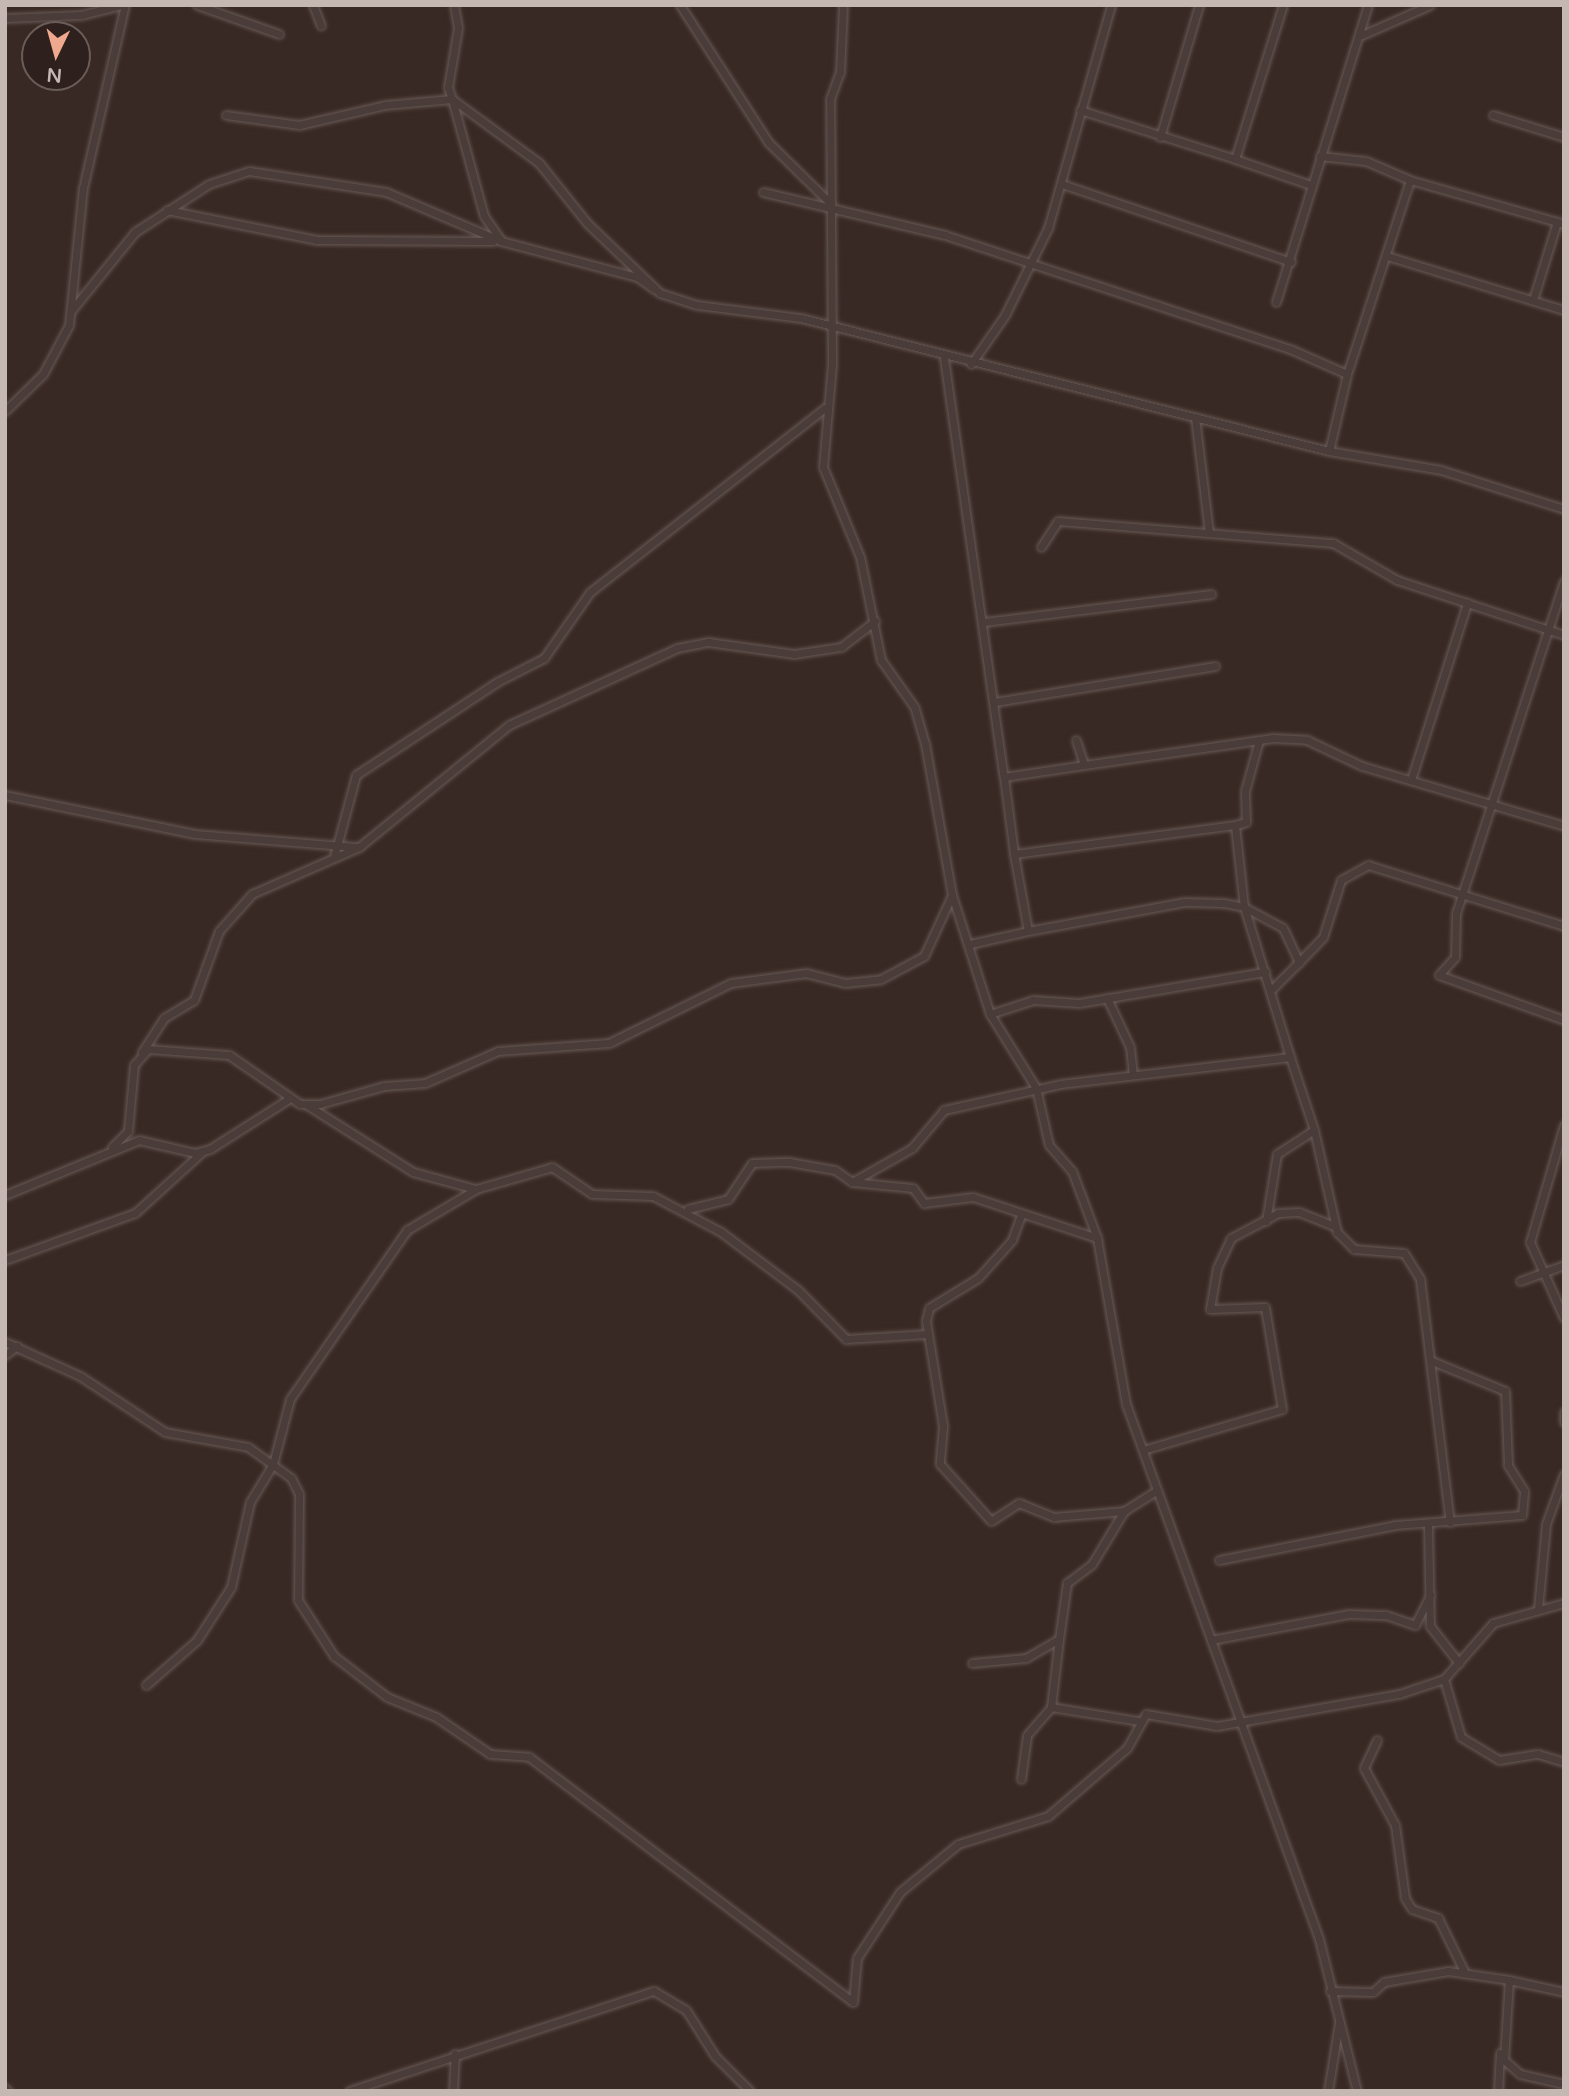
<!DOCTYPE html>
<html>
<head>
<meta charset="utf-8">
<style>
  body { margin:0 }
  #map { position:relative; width:1569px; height:2096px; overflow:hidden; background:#392924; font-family:"Varela Round",sans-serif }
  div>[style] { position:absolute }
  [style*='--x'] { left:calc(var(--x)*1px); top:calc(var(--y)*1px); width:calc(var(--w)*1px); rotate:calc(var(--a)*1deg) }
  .roads { filter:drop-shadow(0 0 2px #685a56) drop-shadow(0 0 2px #685a56) }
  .street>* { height:7px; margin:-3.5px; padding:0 3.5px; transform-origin:3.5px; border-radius:3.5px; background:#4a3c38 }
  span { translate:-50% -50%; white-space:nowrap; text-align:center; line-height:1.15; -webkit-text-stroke:5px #2e211d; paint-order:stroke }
  .frame { position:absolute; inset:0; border:7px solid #c5b8b3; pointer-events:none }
  .north { position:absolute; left:21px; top:21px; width:70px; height:70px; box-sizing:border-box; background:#2e211d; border:2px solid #6a5d59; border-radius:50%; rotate:185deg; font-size:19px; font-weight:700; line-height:28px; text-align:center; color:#c5b8b3 }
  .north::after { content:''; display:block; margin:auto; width:24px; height:32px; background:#efa98f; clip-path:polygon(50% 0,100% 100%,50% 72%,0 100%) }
</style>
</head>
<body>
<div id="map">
  <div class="roads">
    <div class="street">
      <i style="--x:197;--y:5;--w:87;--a:19.5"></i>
      <i style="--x:313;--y:5;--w:22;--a:69"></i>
      <i style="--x:454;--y:5;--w:23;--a:80"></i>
      <i style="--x:458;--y:28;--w:60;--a:99.6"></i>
      <i style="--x:448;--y:87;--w:13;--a:72"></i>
      <i style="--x:452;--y:99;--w:108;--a:36.3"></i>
      <i style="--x:539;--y:163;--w:77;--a:51.3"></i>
      <i style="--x:587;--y:223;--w:101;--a:43.8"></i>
      <i style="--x:660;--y:293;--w:39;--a:18"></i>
      <i style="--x:697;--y:305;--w:105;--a:7.1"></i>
      <i style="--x:801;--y:318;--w:544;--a:14.14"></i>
      <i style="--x:1329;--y:451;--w:114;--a:9.6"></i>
      <i style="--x:1441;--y:470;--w:129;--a:17.6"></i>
      <i style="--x:680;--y:5;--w:164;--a:57.2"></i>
      <i style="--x:769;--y:143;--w:87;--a:44.5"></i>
      <i style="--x:5;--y:18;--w:76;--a:-2.3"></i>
      <i style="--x:81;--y:15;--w:41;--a:-14"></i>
      <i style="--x:1362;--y:35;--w:74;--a:-23.8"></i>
      <i style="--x:1080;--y:110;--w:163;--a:17.5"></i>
      <i style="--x:1235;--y:159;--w:161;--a:-72.7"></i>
      <i style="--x:226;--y:115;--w:74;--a:7.8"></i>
      <i style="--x:299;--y:125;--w:88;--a:-13.1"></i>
      <i style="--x:385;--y:105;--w:67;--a:-5.1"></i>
      <i style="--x:452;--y:99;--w:121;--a:74.7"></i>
      <i style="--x:484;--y:216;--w:29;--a:55"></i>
      <i style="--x:1493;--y:115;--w:74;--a:17.2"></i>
      <i style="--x:1160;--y:137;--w:138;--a:-73.5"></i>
      <i style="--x:1320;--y:156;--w:46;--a:6.2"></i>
      <i style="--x:1366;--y:161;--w:48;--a:23.4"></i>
      <i style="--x:1410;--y:180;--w:160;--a:15.9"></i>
      <i style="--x:1235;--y:159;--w:77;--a:18.9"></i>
      <i style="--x:1062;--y:184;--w:242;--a:18.8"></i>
      <i style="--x:763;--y:192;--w:187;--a:13.3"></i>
      <i style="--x:945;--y:235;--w:363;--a:18.3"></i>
      <i style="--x:1290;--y:349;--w:62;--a:23.7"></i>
      <i style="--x:167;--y:210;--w:153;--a:11.3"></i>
      <i style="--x:317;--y:240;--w:176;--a:0.3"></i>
      <i style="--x:1387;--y:256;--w:185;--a:17"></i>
      <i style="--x:1533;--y:300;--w:82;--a:-72.9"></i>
      <i style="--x:1276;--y:302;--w:311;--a:-72.8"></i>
      <i style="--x:71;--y:311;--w:102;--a:-51"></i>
      <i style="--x:135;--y:232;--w:88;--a:-33"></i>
      <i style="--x:209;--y:184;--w:42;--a:-18"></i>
      <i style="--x:249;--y:171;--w:139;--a:8.7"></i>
      <i style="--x:386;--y:192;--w:125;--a:23.1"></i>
      <i style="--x:501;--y:241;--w:141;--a:14.8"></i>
      <i style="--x:637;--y:277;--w:21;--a:35"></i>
      <i style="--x:944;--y:358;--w:423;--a:81.9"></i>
      <i style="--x:971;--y:364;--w:60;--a:-55.2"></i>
      <i style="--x:1005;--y:315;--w:97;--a:-63.7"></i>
      <i style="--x:1048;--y:228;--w:232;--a:-74.2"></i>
      <i style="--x:5;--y:411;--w:53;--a:-44.2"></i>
      <i style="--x:43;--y:374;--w:55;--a:-62"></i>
      <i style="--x:69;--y:325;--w:138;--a:-84.2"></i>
      <i style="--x:83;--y:188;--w:188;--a:-77.1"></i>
      <i style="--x:1195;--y:417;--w:116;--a:83.1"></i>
      <i style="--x:1329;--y:451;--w:79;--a:-76.8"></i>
      <i style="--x:1347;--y:374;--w:204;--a:-72"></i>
      <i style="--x:1041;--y:547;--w:31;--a:-57"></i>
      <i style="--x:1058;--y:521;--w:276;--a:4.6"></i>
      <i style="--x:1333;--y:543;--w:74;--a:30"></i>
      <i style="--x:1397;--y:580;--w:176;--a:18.2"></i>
      <i style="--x:1564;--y:581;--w:349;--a:108"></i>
      <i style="--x:1456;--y:913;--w:44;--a:91.3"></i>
      <i style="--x:1455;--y:957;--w:24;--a:132"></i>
      <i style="--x:1439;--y:975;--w:133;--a:19.8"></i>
      <i style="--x:984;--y:622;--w:229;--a:-7"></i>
      <i style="--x:995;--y:702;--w:223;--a:-9.3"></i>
      <i style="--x:1076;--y:740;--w:26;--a:72"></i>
      <i style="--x:1084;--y:765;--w:191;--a:-8.1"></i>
      <i style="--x:1273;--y:738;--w:34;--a:3"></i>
      <i style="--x:1307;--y:740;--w:61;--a:25.3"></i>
      <i style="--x:1362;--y:766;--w:211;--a:16.5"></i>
      <i style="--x:1411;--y:780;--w:186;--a:-72.4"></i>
      <i style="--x:5;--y:795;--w:194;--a:11.6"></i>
      <i style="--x:195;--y:834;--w:161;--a:4.6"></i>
      <i style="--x:1235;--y:825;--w:11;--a:-15"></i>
      <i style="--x:1246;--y:822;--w:31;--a:-92"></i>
      <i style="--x:1245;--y:791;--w:53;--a:-74.6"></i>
      <i style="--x:1014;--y:854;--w:78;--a:-97.4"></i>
      <i style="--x:1004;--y:777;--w:81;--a:-8.5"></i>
      <i style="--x:334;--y:857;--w:85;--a:-75"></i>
      <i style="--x:356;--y:775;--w:169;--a:-33.4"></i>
      <i style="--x:497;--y:682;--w:53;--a:-27.1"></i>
      <i style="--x:544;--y:658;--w:80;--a:-55.1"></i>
      <i style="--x:590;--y:592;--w:298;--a:-38.1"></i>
      <i style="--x:952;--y:895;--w:125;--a:72.3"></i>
      <i style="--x:990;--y:1014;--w:87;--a:58.1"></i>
      <i style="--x:1036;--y:1088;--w:58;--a:77.2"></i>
      <i style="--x:1049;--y:1145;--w:35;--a:49"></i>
      <i style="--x:1072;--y:1171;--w:72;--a:69.5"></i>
      <i style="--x:1097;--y:1238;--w:169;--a:80.1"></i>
      <i style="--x:1126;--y:1404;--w:569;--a:70.16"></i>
      <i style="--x:1319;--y:1939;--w:157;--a:76"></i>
      <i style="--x:970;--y:944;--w:59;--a:-12.6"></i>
      <i style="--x:1271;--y:990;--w:40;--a:-45"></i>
      <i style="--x:1107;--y:998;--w:54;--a:64.9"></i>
      <i style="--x:1130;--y:1047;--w:28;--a:84"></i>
      <i style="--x:990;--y:1014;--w:45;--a:-18"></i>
      <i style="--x:1033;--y:1000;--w:46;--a:3.7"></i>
      <i style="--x:1079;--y:1003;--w:189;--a:-9.5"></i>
      <i style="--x:142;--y:1052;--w:40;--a:-57.1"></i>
      <i style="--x:164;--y:1018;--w:35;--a:-31"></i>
      <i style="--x:194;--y:1000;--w:73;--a:-70.1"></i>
      <i style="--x:219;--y:931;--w:50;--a:-48.3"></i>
      <i style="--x:252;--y:894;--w:117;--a:-23.7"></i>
      <i style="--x:359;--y:847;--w:193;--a:-39.1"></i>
      <i style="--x:509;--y:725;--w:185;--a:-24.6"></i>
      <i style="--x:677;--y:648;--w:32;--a:-11"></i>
      <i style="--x:708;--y:642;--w:87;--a:7.9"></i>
      <i style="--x:794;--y:654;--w:48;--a:-8.5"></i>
      <i style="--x:841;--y:647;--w:43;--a:-37.4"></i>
      <i style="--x:307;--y:1105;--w:125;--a:32.3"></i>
      <i style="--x:413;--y:1172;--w:64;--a:15.3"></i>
      <i style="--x:1564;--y:1125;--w:122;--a:106.2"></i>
      <i style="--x:1530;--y:1242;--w:83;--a:65.9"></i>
      <i style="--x:1314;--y:1130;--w:105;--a:77.3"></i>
      <i style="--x:1337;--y:1232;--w:24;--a:45"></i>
      <i style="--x:1354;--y:1249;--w:50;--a:4.6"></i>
      <i style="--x:1404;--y:1253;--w:31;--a:58"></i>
      <i style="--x:1420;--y:1279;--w:245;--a:83"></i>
      <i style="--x:112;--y:1147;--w:23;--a:-45"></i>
      <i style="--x:128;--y:1131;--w:66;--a:-84.8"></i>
      <i style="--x:134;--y:1065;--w:21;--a:-49"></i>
      <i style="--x:148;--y:1049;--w:81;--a:4.2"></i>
      <i style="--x:229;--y:1055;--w:86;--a:34.6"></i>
      <i style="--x:300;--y:1104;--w:20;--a:0"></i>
      <i style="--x:320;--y:1104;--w:66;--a:-15.7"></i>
      <i style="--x:384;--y:1086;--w:41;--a:-4.2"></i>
      <i style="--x:425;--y:1083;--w:80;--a:-23.7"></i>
      <i style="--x:498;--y:1051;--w:111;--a:-4.1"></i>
      <i style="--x:609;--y:1043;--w:136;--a:-26.2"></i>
      <i style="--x:731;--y:983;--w:76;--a:-7.6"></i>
      <i style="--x:806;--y:973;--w:40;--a:14.4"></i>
      <i style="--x:845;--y:983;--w:36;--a:-6"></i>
      <i style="--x:881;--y:979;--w:49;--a:-28.1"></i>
      <i style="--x:924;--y:956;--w:67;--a:-65.3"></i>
      <i style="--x:952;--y:895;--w:153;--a:-100.1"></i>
      <i style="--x:925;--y:744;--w:37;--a:-106"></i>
      <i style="--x:915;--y:708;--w:59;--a:-125.3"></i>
      <i style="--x:881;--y:660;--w:105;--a:-101.5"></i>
      <i style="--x:860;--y:557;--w:97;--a:-112.3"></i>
      <i style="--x:823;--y:467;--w:102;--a:-85"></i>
      <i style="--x:832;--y:365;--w:266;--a:-90.4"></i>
      <i style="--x:830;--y:99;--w:29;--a:-70"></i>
      <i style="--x:840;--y:72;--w:67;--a:-87.4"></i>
      <i style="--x:852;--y:1182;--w:69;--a:-29.5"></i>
      <i style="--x:912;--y:1148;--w:50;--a:-49.9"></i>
      <i style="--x:944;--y:1110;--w:119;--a:-12.6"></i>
      <i style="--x:1060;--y:1084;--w:232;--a:-6.7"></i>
      <i style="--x:1290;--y:1057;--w:157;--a:-107"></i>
      <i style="--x:1244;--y:907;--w:82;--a:-96.3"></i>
      <i style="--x:1235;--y:825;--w:223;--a:172.5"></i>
      <i style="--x:1014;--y:854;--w:78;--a:79.7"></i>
      <i style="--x:1028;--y:931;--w:159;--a:-10.5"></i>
      <i style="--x:1184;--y:902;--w:40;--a:1.4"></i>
      <i style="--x:1224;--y:903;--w:20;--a:11"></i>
      <i style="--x:1244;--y:907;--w:44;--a:28.3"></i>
      <i style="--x:1283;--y:928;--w:38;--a:65"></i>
      <i style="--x:1299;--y:962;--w:35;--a:-46"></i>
      <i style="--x:1323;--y:937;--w:60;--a:-72.5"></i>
      <i style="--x:1341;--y:880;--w:31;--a:-29"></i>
      <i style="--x:1368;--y:865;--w:205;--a:17.3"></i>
      <i style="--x:5;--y:1195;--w:145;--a:-22.3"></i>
      <i style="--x:139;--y:1140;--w:57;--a:13.1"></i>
      <i style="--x:195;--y:1153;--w:16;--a:-15"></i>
      <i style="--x:210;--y:1149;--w:95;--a:-32.5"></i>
      <i style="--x:688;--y:1209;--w:41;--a:-14"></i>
      <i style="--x:728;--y:1199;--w:43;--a:-56.3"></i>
      <i style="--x:752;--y:1163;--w:37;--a:-2"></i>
      <i style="--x:789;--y:1162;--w:47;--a:9.9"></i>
      <i style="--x:835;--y:1170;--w:21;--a:35"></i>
      <i style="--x:852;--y:1182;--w:61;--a:5.6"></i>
      <i style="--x:913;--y:1188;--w:19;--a:54"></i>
      <i style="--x:924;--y:1203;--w:49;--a:-7"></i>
      <i style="--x:973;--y:1197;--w:131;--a:18.3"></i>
      <i style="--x:1021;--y:1215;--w:27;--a:110"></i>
      <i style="--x:1012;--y:1240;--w:51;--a:131.8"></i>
      <i style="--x:978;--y:1278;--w:57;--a:148.5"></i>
      <i style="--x:929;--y:1308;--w:13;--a:103"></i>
      <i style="--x:926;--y:1321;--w:106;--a:80.8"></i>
      <i style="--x:943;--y:1426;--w:38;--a:95"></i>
      <i style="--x:940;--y:1464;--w:76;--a:48.2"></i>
      <i style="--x:991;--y:1521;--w:33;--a:-33"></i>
      <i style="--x:1019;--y:1503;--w:38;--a:22"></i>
      <i style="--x:1054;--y:1517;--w:70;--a:-4.9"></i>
      <i style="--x:1266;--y:1221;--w:68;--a:-80.7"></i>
      <i style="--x:1277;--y:1154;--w:44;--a:-33"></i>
      <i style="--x:1314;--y:1130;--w:77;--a:-108.2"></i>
      <i style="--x:5;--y:1260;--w:138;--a:-19.9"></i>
      <i style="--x:135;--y:1213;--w:91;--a:-42.3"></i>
      <i style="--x:1520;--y:1281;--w:47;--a:-20"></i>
      <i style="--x:5;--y:1342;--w:82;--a:24.4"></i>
      <i style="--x:80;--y:1376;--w:102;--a:33.4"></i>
      <i style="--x:165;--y:1432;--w:84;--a:10.2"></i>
      <i style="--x:248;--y:1447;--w:53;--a:35.8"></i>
      <i style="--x:291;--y:1478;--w:18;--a:63"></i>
      <i style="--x:299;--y:1494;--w:106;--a:90.5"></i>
      <i style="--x:298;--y:1600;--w:67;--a:57.3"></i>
      <i style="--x:334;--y:1656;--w:67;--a:37.7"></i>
      <i style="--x:387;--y:1697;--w:53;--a:22.2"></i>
      <i style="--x:436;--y:1717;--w:65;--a:34.4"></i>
      <i style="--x:490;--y:1754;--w:39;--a:4"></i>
      <i style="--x:529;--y:1757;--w:406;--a:37.1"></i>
      <i style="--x:5;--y:1355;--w:15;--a:-37"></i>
      <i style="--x:1564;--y:1412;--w:10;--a:90"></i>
      <i style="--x:1143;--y:1450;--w:145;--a:-16.4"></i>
      <i style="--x:1282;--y:1409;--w:103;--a:-99.5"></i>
      <i style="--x:1265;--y:1307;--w:55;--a:177.9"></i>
      <i style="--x:1210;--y:1309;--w:42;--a:-80.3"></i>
      <i style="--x:1217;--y:1268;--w:33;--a:-65"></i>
      <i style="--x:1231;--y:1238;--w:53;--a:-28"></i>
      <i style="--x:1278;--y:1213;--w:21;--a:-3"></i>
      <i style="--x:1299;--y:1212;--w:37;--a:22"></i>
      <i style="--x:1428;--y:1524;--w:102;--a:88.9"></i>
      <i style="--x:1430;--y:1626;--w:47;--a:51.9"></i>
      <i style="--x:1219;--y:1560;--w:179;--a:-11.2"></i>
      <i style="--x:1395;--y:1525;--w:127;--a:-4.5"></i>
      <i style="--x:1522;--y:1515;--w:24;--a:-85"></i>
      <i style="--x:1524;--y:1491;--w:31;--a:-122"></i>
      <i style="--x:1508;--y:1465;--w:74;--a:-92.3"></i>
      <i style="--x:1505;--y:1391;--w:79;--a:-157.7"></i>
      <i style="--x:1538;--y:1609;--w:85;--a:-84.6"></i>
      <i style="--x:1546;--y:1524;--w:53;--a:-70.2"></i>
      <i style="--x:1211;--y:1640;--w:140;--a:-10.7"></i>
      <i style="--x:1349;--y:1614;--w:37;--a:2"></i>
      <i style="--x:1386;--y:1615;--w:31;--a:19"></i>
      <i style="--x:1415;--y:1625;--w:34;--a:-63"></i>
      <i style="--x:972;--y:1663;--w:54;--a:-5.3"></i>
      <i style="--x:1026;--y:1658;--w:38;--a:-30"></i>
      <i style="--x:1059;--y:1639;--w:57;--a:-81.9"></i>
      <i style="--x:1067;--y:1583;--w:31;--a:-37"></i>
      <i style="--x:1092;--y:1564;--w:62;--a:-58.9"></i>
      <i style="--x:1124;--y:1511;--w:39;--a:-32"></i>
      <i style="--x:1444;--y:1679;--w:60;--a:73.7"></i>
      <i style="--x:1461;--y:1737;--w:44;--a:31.2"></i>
      <i style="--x:1499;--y:1760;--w:39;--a:-9"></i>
      <i style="--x:1538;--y:1754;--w:27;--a:17"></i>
      <i style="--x:146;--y:1685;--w:68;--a:-41.4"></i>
      <i style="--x:197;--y:1640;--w:63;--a:-57.3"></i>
      <i style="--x:231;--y:1587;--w:87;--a:-77.4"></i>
      <i style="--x:250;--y:1502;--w:44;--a:-58.8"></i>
      <i style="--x:273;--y:1464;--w:67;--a:-75.3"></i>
      <i style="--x:290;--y:1399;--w:206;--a:-55.3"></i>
      <i style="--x:407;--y:1230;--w:80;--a:-30.7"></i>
      <i style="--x:476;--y:1189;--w:79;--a:-16.1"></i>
      <i style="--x:552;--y:1167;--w:48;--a:34"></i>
      <i style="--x:592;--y:1194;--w:61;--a:1.9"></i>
      <i style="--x:653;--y:1196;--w:77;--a:27.9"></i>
      <i style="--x:721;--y:1232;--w:96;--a:37"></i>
      <i style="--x:798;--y:1290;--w:69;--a:45.6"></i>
      <i style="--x:846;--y:1339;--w:82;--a:-3.5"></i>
      <i style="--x:1051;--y:1707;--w:88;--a:9.1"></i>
      <i style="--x:1377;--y:1740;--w:31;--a:115"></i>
      <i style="--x:1364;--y:1768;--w:65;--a:61.5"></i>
      <i style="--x:1395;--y:1825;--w:74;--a:82.2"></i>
      <i style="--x:1405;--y:1898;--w:13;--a:58"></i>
      <i style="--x:1412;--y:1909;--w:28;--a:19"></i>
      <i style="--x:1438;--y:1918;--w:59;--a:63.9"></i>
      <i style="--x:1021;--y:1779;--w:44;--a:-82.2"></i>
      <i style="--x:1027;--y:1735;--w:37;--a:-49"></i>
      <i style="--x:1051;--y:1707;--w:68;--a:-83.3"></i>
      <i style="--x:1509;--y:1980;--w:56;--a:12.3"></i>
      <i style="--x:1330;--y:1991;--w:43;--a:1.3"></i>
      <i style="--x:1373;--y:1992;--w:15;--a:-42"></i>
      <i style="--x:1384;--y:1982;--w:65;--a:-9.8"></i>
      <i style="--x:1448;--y:1971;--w:62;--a:8.4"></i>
      <i style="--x:1509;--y:1980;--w:80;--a:93.6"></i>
      <i style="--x:1504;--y:2060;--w:21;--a:41"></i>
      <i style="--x:1520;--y:2074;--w:45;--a:12.8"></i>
      <i style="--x:853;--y:2002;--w:44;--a:-84.8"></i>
      <i style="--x:857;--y:1958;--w:79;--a:-56.9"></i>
      <i style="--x:900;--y:1892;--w:75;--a:-39.6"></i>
      <i style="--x:958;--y:1844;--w:94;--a:-17.3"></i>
      <i style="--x:1048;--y:1816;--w:104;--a:-40.7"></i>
      <i style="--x:1127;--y:1748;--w:39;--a:-61"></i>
      <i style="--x:1146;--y:1714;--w:72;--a:9.6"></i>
      <i style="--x:1217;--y:1726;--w:185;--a:-10"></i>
      <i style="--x:1399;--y:1694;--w:47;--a:-18.4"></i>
      <i style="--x:1444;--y:1679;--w:74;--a:-48.8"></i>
      <i style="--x:1493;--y:1623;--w:74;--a:-15.7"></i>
      <i style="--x:5;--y:2088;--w:4;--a:45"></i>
      <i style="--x:349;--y:2091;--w:321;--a:-18.2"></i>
      <i style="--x:654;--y:1991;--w:37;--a:31"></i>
      <i style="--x:686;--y:2010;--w:54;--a:57.8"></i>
      <i style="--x:715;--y:2056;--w:49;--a:45"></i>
      <i style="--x:453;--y:2091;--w:37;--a:-87"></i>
      <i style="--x:1328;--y:2091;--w:69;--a:-80.8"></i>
      <i style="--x:1498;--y:2091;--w:38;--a:-87"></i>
    </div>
  </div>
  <div class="frame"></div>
  <div class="north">N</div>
</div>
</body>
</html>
